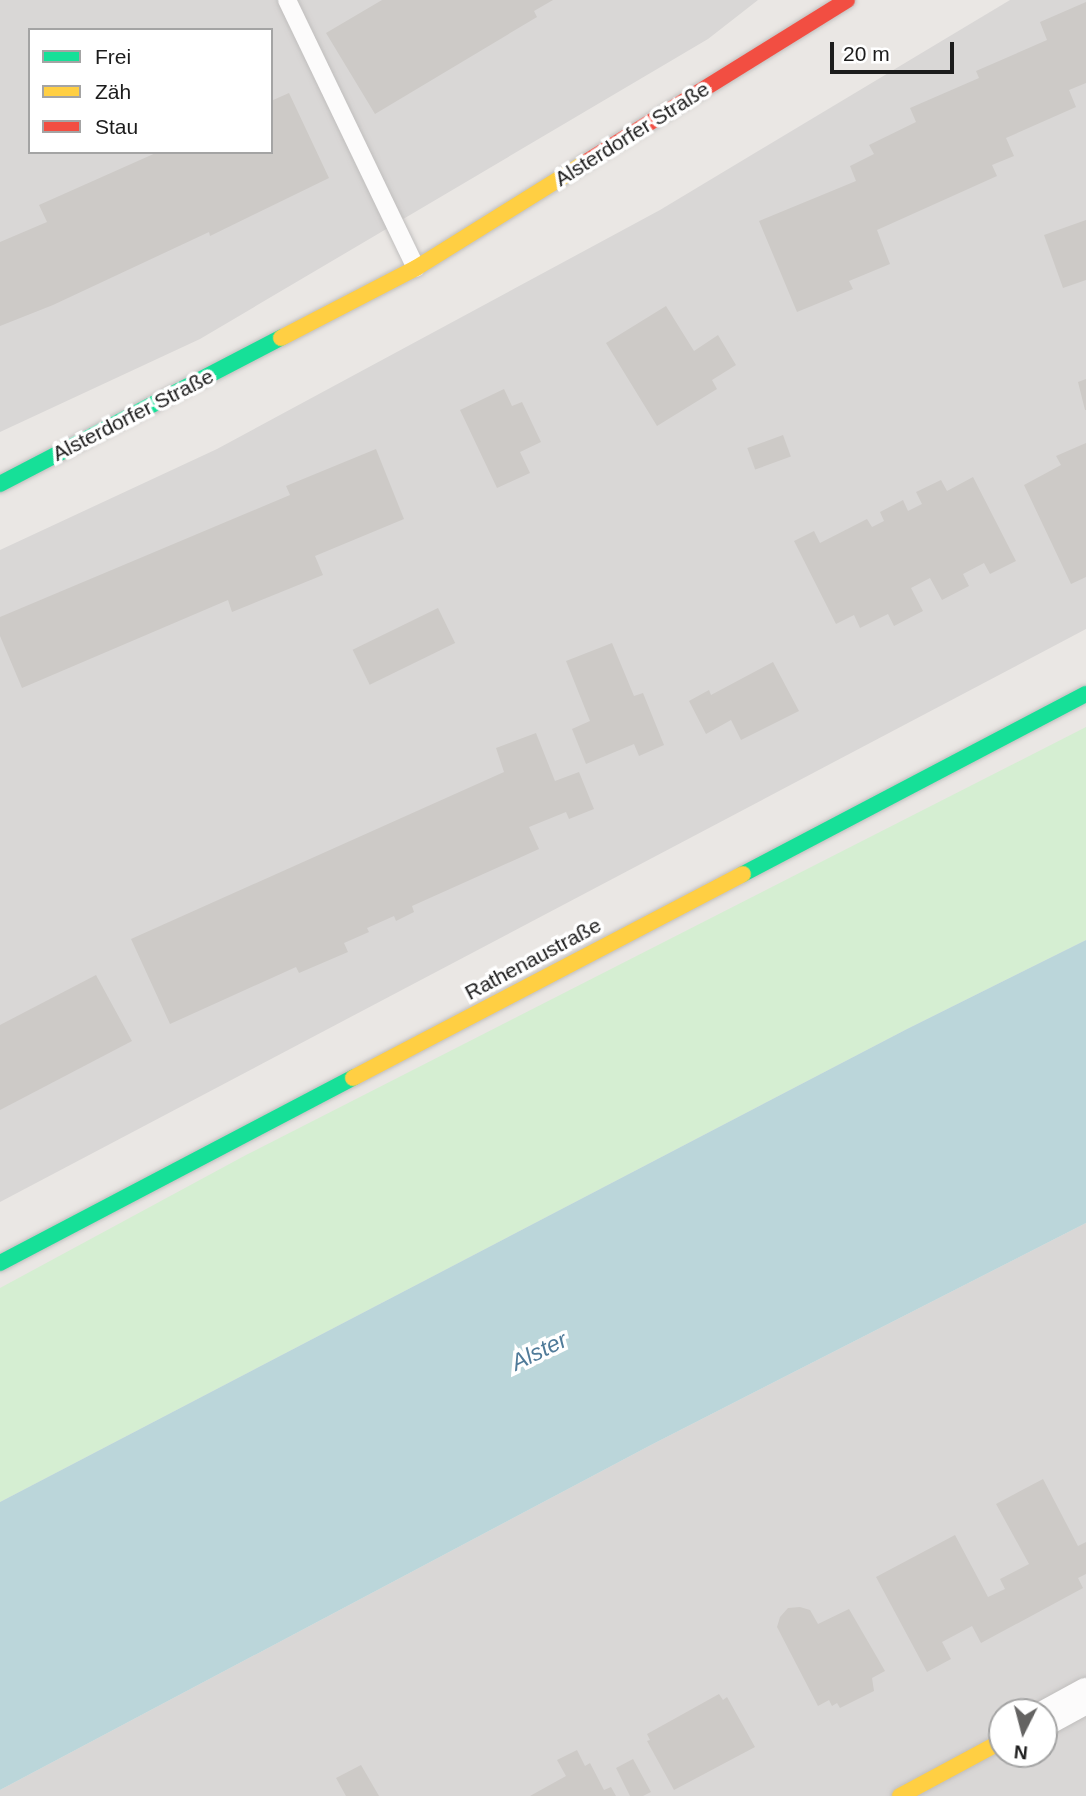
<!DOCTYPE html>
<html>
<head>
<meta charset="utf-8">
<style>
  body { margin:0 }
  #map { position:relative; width:1086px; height:1796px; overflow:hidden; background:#eae7e4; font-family:Arial,sans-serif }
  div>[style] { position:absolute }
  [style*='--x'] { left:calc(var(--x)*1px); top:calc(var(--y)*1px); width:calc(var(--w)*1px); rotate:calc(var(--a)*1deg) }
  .residential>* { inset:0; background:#d9d7d6 }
  .park>* { inset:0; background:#d5eed2 }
  .water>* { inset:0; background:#bbd6da }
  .building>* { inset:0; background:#cdcac7; transform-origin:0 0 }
  .roads { filter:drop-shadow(0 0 2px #c0bebd) drop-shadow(0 0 2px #c0bebd) }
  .lane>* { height:18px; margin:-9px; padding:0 9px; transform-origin:9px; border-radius:9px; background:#fcfbfb }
  .street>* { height:35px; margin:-17.5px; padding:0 17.5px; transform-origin:17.5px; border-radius:17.5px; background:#fcfbfb }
  .fast>* { height:16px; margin:-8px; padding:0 8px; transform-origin:8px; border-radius:8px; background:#16e098 }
  .slow>* { height:16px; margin:-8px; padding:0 8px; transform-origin:8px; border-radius:8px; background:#ffcf43 }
  .jam>* { height:16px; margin:-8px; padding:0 8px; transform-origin:8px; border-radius:8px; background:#f24e42 }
  span { translate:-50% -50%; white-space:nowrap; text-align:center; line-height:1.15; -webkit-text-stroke:7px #fff; paint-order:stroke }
  .street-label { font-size:21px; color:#1c1c1c }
  .water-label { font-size:23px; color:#507b99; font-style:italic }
  .legend { position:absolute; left:28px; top:28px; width:245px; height:126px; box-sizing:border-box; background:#fff; border:2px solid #a4a4a4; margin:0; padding:9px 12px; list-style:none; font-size:21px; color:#1c1c1c }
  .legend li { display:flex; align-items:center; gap:14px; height:35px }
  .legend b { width:35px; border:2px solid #a4a4a4 }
  .north { position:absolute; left:988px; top:1698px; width:70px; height:70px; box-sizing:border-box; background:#fff; border:2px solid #a4a4a4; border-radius:50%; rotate:186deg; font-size:19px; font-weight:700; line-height:28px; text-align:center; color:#1c1c1c }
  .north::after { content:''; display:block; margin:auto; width:24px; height:32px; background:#646362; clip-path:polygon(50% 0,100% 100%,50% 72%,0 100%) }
  .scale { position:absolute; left:830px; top:42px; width:124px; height:32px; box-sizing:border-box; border:4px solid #1c1c1c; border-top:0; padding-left:9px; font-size:21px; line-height:24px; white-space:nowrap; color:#1c1c1c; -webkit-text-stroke:5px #fff; paint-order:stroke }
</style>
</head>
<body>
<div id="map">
  <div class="residential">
    <i style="clip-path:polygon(evenodd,0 0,758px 0,708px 39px,200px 339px,0 432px,0 0,30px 30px,271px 30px,271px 152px,30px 152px,30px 30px)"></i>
    <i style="clip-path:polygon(1010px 0,1086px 0,1086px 629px,0 1202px,0 550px,217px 449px,660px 210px)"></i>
    <i style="clip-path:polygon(evenodd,1086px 1223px,1086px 1796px,0 1796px,0 1790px,651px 1445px,1086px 1223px,1002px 1712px,1044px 1712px,1044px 1754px,1002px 1754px,1002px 1712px)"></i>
  </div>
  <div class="park">
    <i style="clip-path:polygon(1086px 727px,1086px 940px,907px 1029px,0 1502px,0 1288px,246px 1155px)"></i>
  </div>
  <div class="water">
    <i style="clip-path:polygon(1086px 940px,1086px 1223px,651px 1445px,0 1790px,0 1502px,907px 1029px)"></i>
  </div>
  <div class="building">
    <i style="clip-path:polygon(382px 0,553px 0,534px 11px,537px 17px,375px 114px,326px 33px)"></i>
    <i style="clip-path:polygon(1086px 2px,1086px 83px,1069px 90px,1076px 107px,1006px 138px,1014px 156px,992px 165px,997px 176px,877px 230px,890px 264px,849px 281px,853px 289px,797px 312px,759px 221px,856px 181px,850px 166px,874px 154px,869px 145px,916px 122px,910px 108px,979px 78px,976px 71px,1047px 40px,1040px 22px)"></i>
    <i style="clip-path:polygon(289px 93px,329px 178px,210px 236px,209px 232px,53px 305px,0 326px,0 242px,47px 222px,39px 205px,158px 152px,271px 152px,271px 101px)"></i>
    <i style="clip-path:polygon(1086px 220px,1086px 280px,1063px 288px,1044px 235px)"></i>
    <i style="clip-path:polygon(666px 306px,694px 351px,718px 335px,736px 365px,712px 380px,717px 389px,657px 426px,606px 343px)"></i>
    <i style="clip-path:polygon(1086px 379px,1086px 410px,1085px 410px,1078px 382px)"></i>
    <i style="clip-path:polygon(504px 389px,512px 406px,522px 402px,541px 442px,520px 452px,530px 473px,497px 488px,460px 410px)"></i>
    <i style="left:783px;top:435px;width:23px;height:38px;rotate:70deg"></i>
    <i style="clip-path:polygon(1086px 443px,1086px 577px,1071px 584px,1024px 485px,1061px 465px,1056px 456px)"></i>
    <i style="clip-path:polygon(376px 449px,404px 519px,315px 556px,323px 575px,232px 612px,228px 600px,22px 688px,0 636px,0 617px,290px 495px,286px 486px)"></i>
    <i style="clip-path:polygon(973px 477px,1016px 561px,990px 574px,984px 563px,963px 574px,969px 586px,942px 600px,930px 578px,911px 588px,923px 611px,894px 626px,888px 614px,860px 628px,854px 615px,836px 624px,794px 541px,814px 531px,820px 543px,867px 519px,872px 527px,884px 521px,880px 512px,903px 500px,908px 511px,922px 504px,916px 492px,941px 480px,947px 491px)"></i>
    <i style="left:438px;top:608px;width:39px;height:95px;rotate:64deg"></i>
    <i style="clip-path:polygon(612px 643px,634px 696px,643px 693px,664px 745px,639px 756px,634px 744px,586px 764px,572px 729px,590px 721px,566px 661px)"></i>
    <i style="clip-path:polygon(773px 662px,799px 711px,741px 740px,731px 720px,706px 734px,689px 701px,709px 690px,711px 695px)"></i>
    <i style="clip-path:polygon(536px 733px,555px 781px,579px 772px,594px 809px,569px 819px,566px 812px,529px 827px,539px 849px,412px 906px,414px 912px,396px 921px,394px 916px,367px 928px,369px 932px,344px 943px,348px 952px,299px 973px,296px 967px,170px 1024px,131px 939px,504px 772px,496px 748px)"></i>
    <i style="clip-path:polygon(96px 975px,132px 1041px,0 1110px,0 1025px)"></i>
    <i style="clip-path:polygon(1043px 1479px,1078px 1546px,1086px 1542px,1086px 1574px,1078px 1578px,1083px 1588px,981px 1643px,972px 1626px,942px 1642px,951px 1659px,927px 1672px,876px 1577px,955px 1535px,988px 1597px,1005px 1589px,1000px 1579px,1029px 1564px,996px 1504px)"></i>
    <i style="clip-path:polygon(800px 1607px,810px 1610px,818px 1624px,849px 1609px,885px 1671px,872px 1678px,874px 1691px,840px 1708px,837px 1703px,832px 1706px,829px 1700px,818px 1706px,777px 1627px,780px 1617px,788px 1608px)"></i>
    <i style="clip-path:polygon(719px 1694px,723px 1700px,727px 1697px,755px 1747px,674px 1790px,647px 1741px,650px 1740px,647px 1734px)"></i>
    <i style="clip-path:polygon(577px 1750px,585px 1766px,590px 1763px,604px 1790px,611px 1787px,616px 1796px,530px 1796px,566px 1776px,557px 1760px)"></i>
    <i style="clip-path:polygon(633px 1759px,651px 1792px,643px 1796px,630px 1796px,616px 1768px)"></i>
    <i style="clip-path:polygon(361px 1765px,379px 1796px,346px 1796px,336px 1778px)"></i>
  </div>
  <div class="roads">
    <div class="lane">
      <i style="--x:287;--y:0;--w:297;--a:64.3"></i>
    </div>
    <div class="street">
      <i style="--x:1044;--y:1718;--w:48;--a:-28.7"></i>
    </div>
    <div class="fast">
      <i style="--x:0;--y:484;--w:317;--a:-27.5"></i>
      <i style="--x:743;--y:874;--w:387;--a:-27.7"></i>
      <i style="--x:0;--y:1263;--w:399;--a:-27.7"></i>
    </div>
    <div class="slow">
      <i style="--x:281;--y:338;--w:152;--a:-27.4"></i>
      <i style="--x:416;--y:268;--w:200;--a:-31.9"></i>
      <i style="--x:353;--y:1078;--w:440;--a:-27.6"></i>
      <i style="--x:900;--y:1796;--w:116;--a:-28.3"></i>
    </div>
    <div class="jam">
      <i style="--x:586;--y:162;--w:307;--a:-31.8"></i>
    </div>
  </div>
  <div class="street-label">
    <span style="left:632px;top:134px;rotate:-32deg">Alsterdorfer Straße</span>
    <span style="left:133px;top:415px;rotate:-27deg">Alsterdorfer Straße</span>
    <span style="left:533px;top:959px;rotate:-28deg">Rathenaustraße</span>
  </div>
  <div class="water-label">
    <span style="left:539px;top:1351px;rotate:-26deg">Alster</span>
  </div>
  <ul class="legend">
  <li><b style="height:9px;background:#16e098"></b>Frei</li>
  <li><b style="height:9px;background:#ffcf43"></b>Zäh</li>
  <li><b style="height:9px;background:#f24e42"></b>Stau</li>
  </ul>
  <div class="north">N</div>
  <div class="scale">20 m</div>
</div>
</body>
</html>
